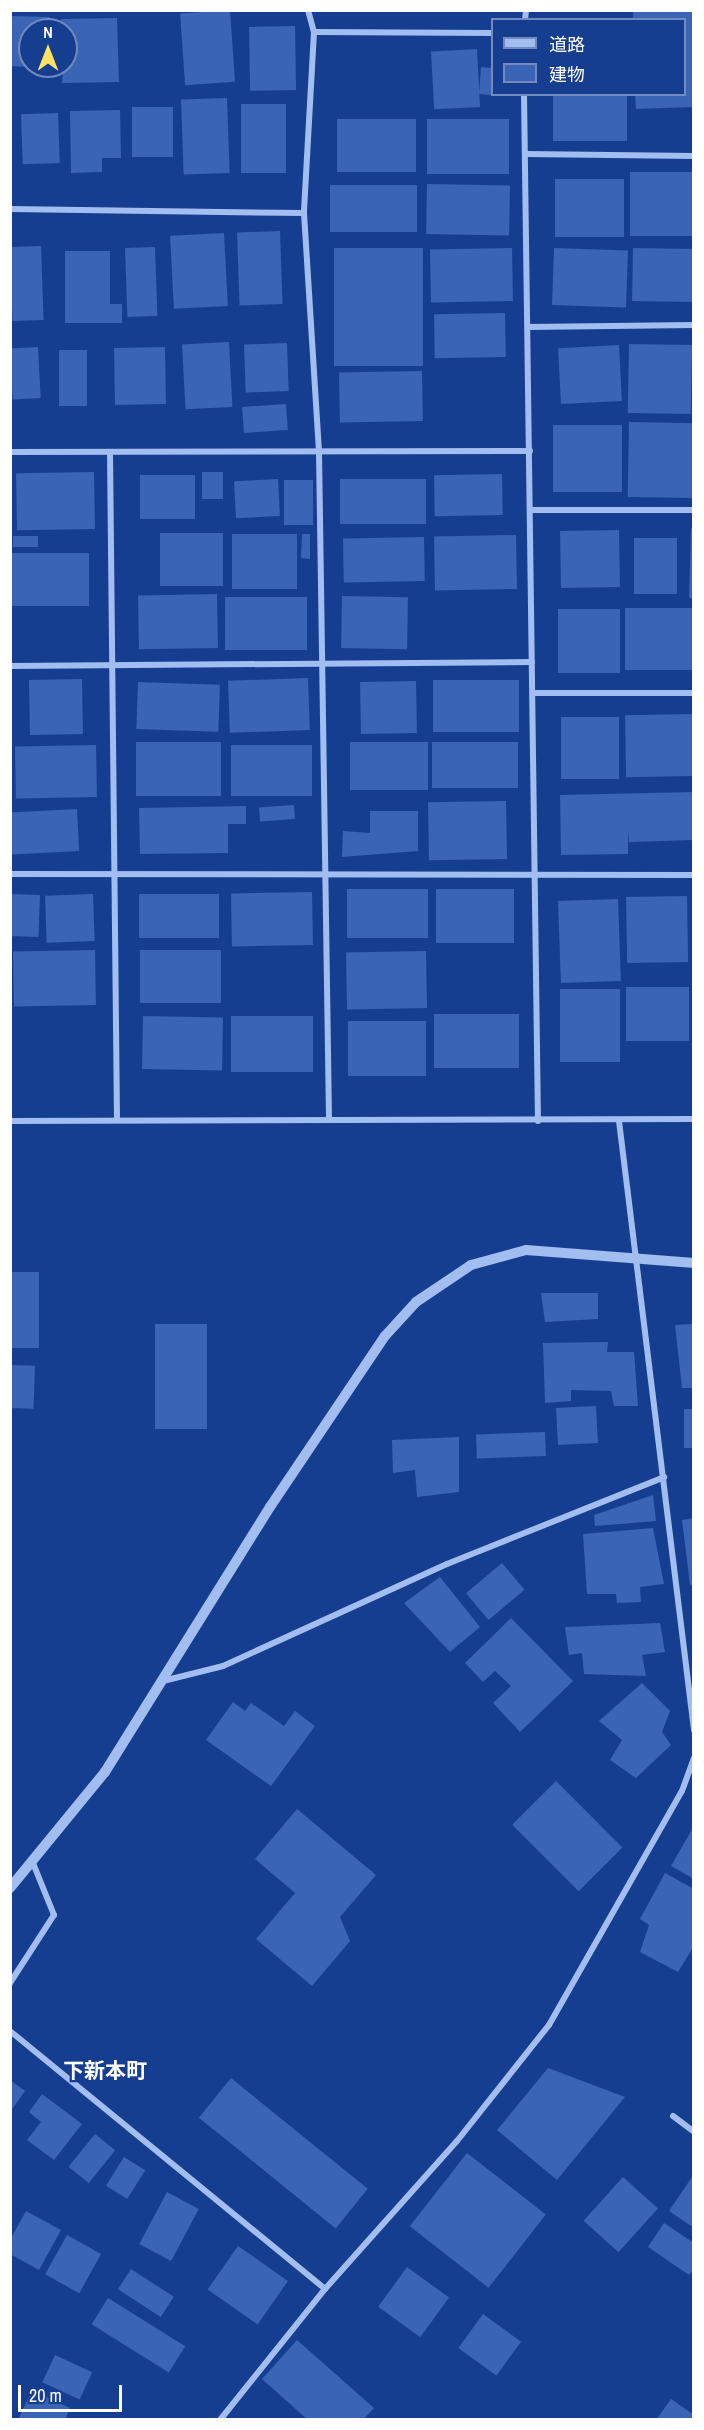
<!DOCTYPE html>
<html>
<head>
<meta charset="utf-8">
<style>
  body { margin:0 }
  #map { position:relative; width:704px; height:2430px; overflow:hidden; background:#163e90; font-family:"Archivo Narrow","Noto Sans JP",sans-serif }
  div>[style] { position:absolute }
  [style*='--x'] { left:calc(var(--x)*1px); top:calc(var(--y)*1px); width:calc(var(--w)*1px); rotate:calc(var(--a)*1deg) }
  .building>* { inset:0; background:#3a64b6; transform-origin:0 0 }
  .minor>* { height:6px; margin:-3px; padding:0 3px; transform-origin:3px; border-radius:3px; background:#a2bdf0 }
  .tertiary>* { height:10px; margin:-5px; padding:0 5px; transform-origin:5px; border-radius:5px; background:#a2bdf0 }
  span { translate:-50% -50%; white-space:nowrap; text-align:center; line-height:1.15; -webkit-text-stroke:4.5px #163e90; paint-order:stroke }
  .neighbourhood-label { font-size:21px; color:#fff; font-weight:700 }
  .frame { position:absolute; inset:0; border:12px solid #fff; pointer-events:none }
  .legend { position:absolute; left:491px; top:18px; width:195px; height:78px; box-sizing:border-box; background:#163e90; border:2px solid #738bbc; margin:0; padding:8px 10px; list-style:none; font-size:18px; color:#fff }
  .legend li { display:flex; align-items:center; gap:12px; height:30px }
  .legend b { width:30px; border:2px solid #738bbc }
  .north { position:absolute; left:18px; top:18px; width:60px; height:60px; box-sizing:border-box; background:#163e90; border:2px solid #738bbc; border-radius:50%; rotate:0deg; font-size:16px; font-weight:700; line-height:24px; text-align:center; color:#fff }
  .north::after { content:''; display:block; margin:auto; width:21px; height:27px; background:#ffe261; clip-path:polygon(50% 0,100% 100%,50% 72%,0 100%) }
  .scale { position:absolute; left:18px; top:2385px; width:104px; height:27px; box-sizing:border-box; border:3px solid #fff; border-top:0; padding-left:8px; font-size:18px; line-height:21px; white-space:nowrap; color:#fff; -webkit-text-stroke:4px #163e90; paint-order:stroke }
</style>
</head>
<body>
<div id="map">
  <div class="building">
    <i style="left:230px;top:10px;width:72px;height:50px;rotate:86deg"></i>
    <i style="clip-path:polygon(633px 10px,694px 10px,694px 107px,636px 109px,635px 94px,684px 94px,684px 20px,633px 20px)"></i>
    <i style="clip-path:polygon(10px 16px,50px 17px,50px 30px,30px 30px,30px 67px,10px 66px)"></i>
    <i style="clip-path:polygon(117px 18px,119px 82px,62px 83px,66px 30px,61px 30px,61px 19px)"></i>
    <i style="left:295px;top:26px;width:64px;height:46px;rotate:89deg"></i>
    <i style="left:477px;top:49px;width:58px;height:46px;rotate:87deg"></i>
    <i style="clip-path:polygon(481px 67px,492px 68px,492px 95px,479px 94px)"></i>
    <i style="left:553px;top:94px;width:74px;height:47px"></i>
    <i style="left:227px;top:98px;width:75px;height:46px;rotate:88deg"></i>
    <i style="left:241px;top:104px;width:45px;height:69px"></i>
    <i style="left:132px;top:107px;width:41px;height:50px"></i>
    <i style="clip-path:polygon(120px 110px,121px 158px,102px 158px,102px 172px,71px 173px,70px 111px)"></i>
    <i style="left:58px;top:113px;width:50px;height:37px;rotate:88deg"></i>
    <i style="left:337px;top:119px;width:79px;height:53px"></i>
    <i style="left:427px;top:119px;width:82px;height:55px"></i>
    <i style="left:630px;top:172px;width:64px;height:64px"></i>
    <i style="left:555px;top:179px;width:69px;height:58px"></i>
    <i style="left:427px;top:184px;width:83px;height:50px;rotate:1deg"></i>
    <i style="left:330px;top:185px;width:87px;height:47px"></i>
    <i style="left:280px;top:231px;width:73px;height:43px;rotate:88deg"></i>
    <i style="left:224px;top:233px;width:73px;height:54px;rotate:87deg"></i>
    <i style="left:41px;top:246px;width:74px;height:31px;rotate:88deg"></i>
    <i style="left:155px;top:247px;width:69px;height:30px;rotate:88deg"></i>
    <i style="left:334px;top:248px;width:89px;height:118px"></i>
    <i style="left:512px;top:248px;width:53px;height:82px;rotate:89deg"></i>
    <i style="left:554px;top:248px;width:74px;height:57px;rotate:2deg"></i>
    <i style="left:633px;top:248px;width:61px;height:53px;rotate:1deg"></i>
    <i style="clip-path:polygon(65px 251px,110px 251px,110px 304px,122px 304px,122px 323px,65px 323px)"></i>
    <i style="left:505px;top:313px;width:44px;height:71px;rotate:89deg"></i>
    <i style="left:229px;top:342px;width:65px;height:47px;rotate:87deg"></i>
    <i style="left:287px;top:343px;width:48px;height:43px;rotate:88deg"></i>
    <i style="left:629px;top:344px;width:63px;height:69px;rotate:1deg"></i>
    <i style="left:619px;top:345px;width:56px;height:61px;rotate:87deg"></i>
    <i style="left:38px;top:347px;width:51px;height:28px;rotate:87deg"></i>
    <i style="left:165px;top:347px;width:57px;height:51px;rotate:89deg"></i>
    <i style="left:59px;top:350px;width:28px;height:56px"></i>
    <i style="left:422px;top:371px;width:50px;height:83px;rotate:89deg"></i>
    <i style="left:286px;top:404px;width:26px;height:44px;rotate:86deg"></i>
    <i style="left:629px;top:422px;width:65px;height:75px;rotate:1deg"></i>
    <i style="left:553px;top:425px;width:69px;height:67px"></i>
    <i style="left:94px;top:472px;width:57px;height:78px;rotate:89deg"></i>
    <i style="left:202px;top:472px;width:21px;height:27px"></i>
    <i style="left:502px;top:474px;width:41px;height:68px;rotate:89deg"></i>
    <i style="left:140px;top:475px;width:55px;height:44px"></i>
    <i style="left:278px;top:479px;width:37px;height:44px;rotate:87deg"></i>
    <i style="left:340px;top:479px;width:86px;height:45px"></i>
    <i style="left:284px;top:480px;width:29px;height:45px"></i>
    <i style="clip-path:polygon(691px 528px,694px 529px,694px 599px,689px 598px)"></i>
    <i style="left:619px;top:530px;width:57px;height:59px;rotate:89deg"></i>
    <i style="left:223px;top:533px;width:53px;height:63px;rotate:90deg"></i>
    <i style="left:232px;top:534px;width:65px;height:55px"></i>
    <i style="clip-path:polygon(302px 534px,310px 534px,310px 559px,301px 558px)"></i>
    <i style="left:516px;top:535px;width:54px;height:82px;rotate:89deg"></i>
    <i style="left:13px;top:536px;width:25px;height:11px"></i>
    <i style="left:424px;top:537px;width:44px;height:81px;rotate:89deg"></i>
    <i style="left:634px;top:538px;width:43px;height:56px"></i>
    <i style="left:12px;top:553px;width:77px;height:53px"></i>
    <i style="left:217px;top:594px;width:54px;height:79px;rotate:89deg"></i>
    <i style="left:342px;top:596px;width:66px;height:52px;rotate:1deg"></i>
    <i style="left:307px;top:597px;width:53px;height:82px;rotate:90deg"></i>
    <i style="left:625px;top:608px;width:69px;height:62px"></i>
    <i style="left:558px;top:609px;width:62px;height:64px"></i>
    <i style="left:308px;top:678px;width:52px;height:80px;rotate:88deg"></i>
    <i style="left:82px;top:679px;width:55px;height:53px;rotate:89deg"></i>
    <i style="left:433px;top:680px;width:86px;height:52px"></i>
    <i style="left:416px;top:681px;width:52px;height:56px;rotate:89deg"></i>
    <i style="left:138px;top:682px;width:82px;height:47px;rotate:2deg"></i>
    <i style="left:693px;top:714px;width:62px;height:68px;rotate:89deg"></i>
    <i style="left:561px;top:717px;width:58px;height:62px"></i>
    <i style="left:136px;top:742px;width:85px;height:54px"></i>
    <i style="left:428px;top:742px;width:48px;height:78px;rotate:90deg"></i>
    <i style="left:432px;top:742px;width:86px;height:46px"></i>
    <i style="left:96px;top:745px;width:52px;height:81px;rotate:89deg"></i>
    <i style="left:231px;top:745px;width:81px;height:51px"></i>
    <i style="clip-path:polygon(694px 792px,694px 840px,629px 842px,628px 830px,628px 854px,561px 855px,560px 795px)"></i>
    <i style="left:506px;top:801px;width:58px;height:78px;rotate:89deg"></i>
    <i style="left:294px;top:805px;width:14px;height:35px;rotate:86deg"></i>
    <i style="clip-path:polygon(246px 806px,246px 824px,228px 824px,228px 853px,140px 854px,139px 808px)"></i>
    <i style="left:77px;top:809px;width:42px;height:67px;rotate:87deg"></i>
    <i style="clip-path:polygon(370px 811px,418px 811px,418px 851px,342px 857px,343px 831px,370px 833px)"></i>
    <i style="left:347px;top:889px;width:81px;height:49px"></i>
    <i style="left:436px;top:889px;width:78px;height:54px"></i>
    <i style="left:312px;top:892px;width:53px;height:81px;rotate:89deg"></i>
    <i style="left:10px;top:894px;width:30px;height:42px;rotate:2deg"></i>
    <i style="left:93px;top:894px;width:47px;height:48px;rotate:88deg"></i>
    <i style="left:139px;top:894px;width:80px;height:44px"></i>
    <i style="left:687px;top:896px;width:66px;height:61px;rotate:89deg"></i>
    <i style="left:618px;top:899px;width:82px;height:60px;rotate:88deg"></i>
    <i style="left:95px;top:950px;width:55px;height:82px;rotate:89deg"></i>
    <i style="left:140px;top:950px;width:81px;height:53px"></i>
    <i style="left:426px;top:951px;width:57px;height:80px;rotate:89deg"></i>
    <i style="left:626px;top:987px;width:63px;height:54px"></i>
    <i style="left:560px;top:989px;width:60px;height:73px"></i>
    <i style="left:434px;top:1014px;width:85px;height:54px"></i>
    <i style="left:143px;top:1016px;width:80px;height:53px;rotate:1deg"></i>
    <i style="left:231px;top:1016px;width:82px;height:56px"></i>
    <i style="left:348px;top:1021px;width:78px;height:55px"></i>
    <i style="left:10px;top:1272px;width:29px;height:76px"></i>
    <i style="clip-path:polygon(541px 1293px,598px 1293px,598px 1319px,545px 1322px)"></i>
    <i style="left:155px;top:1324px;width:52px;height:105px"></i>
    <i style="clip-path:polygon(694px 1324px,694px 1388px,682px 1388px,675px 1325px)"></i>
    <i style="clip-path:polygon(608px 1342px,607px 1352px,634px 1352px,638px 1406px,614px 1406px,611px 1391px,571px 1390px,571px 1401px,545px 1403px,543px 1343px)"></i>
    <i style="left:10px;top:1365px;width:25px;height:43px;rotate:2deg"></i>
    <i style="left:596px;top:1406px;width:37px;height:40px;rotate:87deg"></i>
    <i style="left:684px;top:1409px;width:10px;height:39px"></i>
    <i style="left:545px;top:1432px;width:24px;height:69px;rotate:88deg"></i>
    <i style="clip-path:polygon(459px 1437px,459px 1492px,417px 1497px,415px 1470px,393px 1473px,392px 1440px)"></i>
    <i style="clip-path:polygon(653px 1495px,656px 1521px,595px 1526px,594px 1515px)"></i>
    <i style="clip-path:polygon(694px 1518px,694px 1585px,690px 1585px,682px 1520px)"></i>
    <i style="clip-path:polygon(653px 1528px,664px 1584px,640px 1587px,641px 1602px,617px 1603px,616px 1594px,587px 1594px,583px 1534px)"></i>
    <i style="left:502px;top:1563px;width:35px;height:47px;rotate:50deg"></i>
    <i style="clip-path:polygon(440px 1577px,480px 1627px,450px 1652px,404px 1603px)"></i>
    <i style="clip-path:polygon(511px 1618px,573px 1681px,520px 1732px,493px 1703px,511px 1686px,495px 1671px,483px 1682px,465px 1663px)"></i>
    <i style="clip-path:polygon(660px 1623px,665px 1652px,642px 1655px,646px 1676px,584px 1674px,582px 1653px,569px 1655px,565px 1627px)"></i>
    <i style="clip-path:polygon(642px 1683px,670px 1711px,662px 1732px,671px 1745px,636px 1778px,610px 1760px,622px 1740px,599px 1721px)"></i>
    <i style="clip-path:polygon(233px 1702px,245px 1711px,251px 1703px,284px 1726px,295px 1711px,315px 1726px,271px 1786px,206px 1740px)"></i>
    <i style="left:556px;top:1781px;width:94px;height:62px;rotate:45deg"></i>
    <i style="clip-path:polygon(297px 1809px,376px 1875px,340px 1917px,350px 1941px,312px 1986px,256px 1939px,295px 1893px,255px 1859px)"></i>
    <i style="clip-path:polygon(694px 1826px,694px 1879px,671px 1866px)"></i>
    <i style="clip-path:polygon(665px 1873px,694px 1889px,694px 1946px,678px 1972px,640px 1952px,649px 1925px,640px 1919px)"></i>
    <i style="clip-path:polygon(548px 2068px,625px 2097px,557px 2180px,497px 2130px)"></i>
    <i style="left:231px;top:2078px;width:176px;height:51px;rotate:39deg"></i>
    <i style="clip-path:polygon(10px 2080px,25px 2091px,10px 2112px)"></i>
    <i style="clip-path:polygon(42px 2094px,82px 2124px,54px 2160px,27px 2140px,41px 2122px,29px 2112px)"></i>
    <i style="left:95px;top:2134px;width:26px;height:42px;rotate:39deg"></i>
    <i style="left:467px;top:2153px;width:100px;height:93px;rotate:38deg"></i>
    <i style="left:124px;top:2157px;width:25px;height:34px;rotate:32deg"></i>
    <i style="clip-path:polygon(694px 2174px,694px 2228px,669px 2211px)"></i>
    <i style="left:623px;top:2177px;width:47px;height:59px;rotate:42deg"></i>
    <i style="left:167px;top:2192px;width:36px;height:59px;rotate:28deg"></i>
    <i style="clip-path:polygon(26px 2211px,61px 2230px,39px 2270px,10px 2254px,10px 2240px)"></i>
    <i style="clip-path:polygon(664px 2223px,694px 2243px,694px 2269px,689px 2275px,648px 2247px)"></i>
    <i style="left:67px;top:2235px;width:39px;height:45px;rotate:29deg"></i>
    <i style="left:238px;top:2246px;width:61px;height:53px;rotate:35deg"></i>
    <i style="left:407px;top:2267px;width:52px;height:49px;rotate:36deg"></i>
    <i style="left:131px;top:2269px;width:51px;height:24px;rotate:33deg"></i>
    <i style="left:108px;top:2298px;width:91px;height:31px;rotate:32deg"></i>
    <i style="left:483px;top:2314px;width:47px;height:42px;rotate:36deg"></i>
    <i style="clip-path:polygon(297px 2340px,374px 2408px,363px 2420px,308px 2420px,262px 2379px)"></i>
    <i style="left:55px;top:2355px;width:41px;height:30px;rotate:25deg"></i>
    <i style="clip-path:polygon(32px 2390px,70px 2408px,65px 2420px,19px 2418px)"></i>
    <i style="clip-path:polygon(671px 2399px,694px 2415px,694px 2420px,656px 2420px)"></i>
  </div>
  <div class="minor">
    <i style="--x:308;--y:10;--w:23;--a:75"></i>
    <i style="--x:314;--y:32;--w:181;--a:93.2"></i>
    <i style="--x:304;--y:213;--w:239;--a:86.4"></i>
    <i style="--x:319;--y:452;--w:668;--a:89.14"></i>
    <i style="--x:525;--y:20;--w:10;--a:-84"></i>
    <i style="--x:314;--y:32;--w:178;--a:0.3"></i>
    <i style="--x:524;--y:94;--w:1027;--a:89.22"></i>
    <i style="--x:525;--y:154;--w:169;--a:0.7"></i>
    <i style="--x:10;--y:209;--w:294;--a:0.8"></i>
    <i style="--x:528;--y:327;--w:166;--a:-0.7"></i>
    <i style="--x:10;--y:452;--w:520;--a:-0.11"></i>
    <i style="--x:110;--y:452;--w:667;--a:89.4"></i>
    <i style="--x:530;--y:510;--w:164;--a:0"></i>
    <i style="--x:10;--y:666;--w:522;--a:-0.44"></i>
    <i style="--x:533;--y:693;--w:161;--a:0"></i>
    <i style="--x:10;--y:874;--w:684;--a:0.08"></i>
    <i style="--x:10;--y:1121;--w:684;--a:-0.17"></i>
    <i style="--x:619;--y:1121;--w:614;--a:82.98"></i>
    <i style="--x:163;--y:1681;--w:62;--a:-14"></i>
    <i style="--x:223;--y:1666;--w:246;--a:-24.5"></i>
    <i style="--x:447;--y:1564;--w:234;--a:-21.8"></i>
    <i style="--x:10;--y:1983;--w:81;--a:-57.1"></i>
    <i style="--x:54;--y:1915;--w:56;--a:-112"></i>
    <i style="--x:10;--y:2031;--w:407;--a:39.3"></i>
    <i style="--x:673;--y:2116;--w:26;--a:37"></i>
    <i style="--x:220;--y:2420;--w:168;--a:-51.3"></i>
    <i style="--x:325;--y:2289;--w:198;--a:-48.3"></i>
    <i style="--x:457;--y:2141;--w:148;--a:-51.6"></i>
    <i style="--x:549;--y:2025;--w:269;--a:-60.4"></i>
    <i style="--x:682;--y:1791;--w:35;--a:-70"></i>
  </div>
  <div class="tertiary">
    <i style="--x:10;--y:1888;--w:150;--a:-50.7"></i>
    <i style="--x:105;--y:1772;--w:312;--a:-58.1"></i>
    <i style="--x:270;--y:1507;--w:206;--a:-56.1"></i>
    <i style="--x:385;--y:1336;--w:46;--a:-47.6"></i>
    <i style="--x:416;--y:1302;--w:66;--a:-33.9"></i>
    <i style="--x:471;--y:1265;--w:57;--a:-15.3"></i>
    <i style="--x:526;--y:1250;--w:169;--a:4.4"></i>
  </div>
  <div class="neighbourhood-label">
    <span style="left:105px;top:2071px">下新本町</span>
  </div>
  <div class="frame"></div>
  <ul class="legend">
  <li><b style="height:8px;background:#a2bdf0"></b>道路</li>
  <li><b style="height:16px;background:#3a64b6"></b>建物</li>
  </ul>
  <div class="north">N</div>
  <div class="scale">20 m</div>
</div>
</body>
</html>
